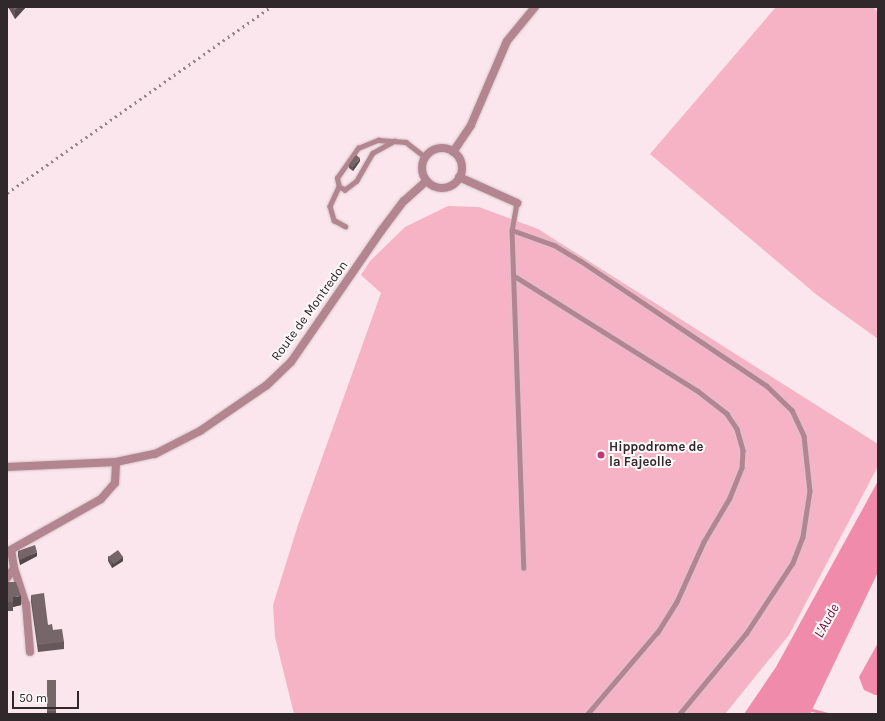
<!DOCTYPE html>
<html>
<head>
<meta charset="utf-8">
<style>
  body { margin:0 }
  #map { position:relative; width:885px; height:721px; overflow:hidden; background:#fae6ec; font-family:Karla,sans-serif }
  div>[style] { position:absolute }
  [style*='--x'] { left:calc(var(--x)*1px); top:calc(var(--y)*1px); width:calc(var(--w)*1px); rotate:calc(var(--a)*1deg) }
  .green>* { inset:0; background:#f6b3c6 }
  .water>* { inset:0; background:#f08bab }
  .stream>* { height:2.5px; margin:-1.25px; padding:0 1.25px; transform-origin:1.25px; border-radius:1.25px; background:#f08bab }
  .roads { filter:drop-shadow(0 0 1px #d6c4c9) drop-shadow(0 0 1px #d6c4c9) }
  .lane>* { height:4.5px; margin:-2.25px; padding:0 2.25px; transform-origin:2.25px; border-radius:2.25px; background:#b28591 }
  .street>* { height:8px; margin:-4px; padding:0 4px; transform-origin:4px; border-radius:4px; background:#b28591 }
  .street>.ring { margin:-4px; padding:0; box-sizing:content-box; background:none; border:8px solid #b28591; border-radius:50% }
  .rail>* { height:2.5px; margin-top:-1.25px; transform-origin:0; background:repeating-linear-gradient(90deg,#94868a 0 2px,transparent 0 6px) }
  .wall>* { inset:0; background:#65575a; transform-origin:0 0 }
  .shaded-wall>* { inset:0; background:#53474a }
  .building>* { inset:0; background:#766569; transform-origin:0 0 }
  .dots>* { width:11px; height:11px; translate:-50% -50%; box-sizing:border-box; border:2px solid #fcf8f9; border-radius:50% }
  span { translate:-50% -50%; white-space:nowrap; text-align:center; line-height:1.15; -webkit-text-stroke:4px #fcf8f9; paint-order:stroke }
  .street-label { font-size:13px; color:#30282a }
  .poi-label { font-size:13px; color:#30282a; font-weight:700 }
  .left { translate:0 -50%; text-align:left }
  .water-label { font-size:14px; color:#6c133a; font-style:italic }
  .frame { position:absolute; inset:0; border:8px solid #30282a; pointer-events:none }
  .scale { position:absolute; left:12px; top:691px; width:67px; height:18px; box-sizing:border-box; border:2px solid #30282a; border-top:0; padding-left:5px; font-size:12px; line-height:14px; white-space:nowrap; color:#30282a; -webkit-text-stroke:3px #fcf8f9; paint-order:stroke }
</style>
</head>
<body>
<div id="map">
  <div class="green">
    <i style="clip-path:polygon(776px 7px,873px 7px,878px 12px,878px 339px,817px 295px,650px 154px)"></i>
    <i style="clip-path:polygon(448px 206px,479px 207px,538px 229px,878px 444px,878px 466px,789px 635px,725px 714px,294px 714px,275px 637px,273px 605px,298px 525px,381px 293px,361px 275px,370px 261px,405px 227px)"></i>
  </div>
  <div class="water">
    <i style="clip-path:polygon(878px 481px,878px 572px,810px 714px,744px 714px,776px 667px)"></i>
    <i style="clip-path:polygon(878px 643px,878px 695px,875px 695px,864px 690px,859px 677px)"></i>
  </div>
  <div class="stream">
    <i style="--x:809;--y:709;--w:20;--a:15"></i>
  </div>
  <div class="roads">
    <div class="lane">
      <i style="--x:395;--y:141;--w:25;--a:151"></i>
      <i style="--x:373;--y:153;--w:32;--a:120"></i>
      <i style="--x:357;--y:181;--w:15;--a:143"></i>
      <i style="--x:345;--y:190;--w:7;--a:-153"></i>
      <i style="--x:339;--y:187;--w:9;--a:-103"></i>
      <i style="--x:337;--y:178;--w:37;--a:-55"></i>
      <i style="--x:358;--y:148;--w:22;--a:-22"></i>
      <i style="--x:378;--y:140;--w:28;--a:4"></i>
      <i style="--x:406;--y:142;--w:24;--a:38"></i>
      <i style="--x:339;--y:187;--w:21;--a:115"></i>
      <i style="--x:330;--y:206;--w:15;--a:74"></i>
      <i style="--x:334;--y:220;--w:13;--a:29"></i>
      <i style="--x:517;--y:203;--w:27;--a:100"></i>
      <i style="--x:512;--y:230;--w:45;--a:19.7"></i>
      <i style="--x:554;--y:245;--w:31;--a:31"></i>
      <i style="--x:581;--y:261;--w:224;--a:33.9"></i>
      <i style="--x:767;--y:386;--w:35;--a:44"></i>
      <i style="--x:792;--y:410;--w:29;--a:65"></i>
      <i style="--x:804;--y:436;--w:55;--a:83.8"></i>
      <i style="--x:810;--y:491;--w:47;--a:98.7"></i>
      <i style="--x:803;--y:537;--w:28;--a:111"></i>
      <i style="--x:793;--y:563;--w:84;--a:123.3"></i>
      <i style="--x:747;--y:633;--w:105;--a:129.6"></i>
      <i style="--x:512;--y:230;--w:338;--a:88"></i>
      <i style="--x:516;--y:277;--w:215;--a:32.1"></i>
      <i style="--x:698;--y:391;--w:37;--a:38"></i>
      <i style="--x:727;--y:414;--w:18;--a:56"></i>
      <i style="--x:737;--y:429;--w:22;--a:74"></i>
      <i style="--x:743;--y:450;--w:18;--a:93"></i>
      <i style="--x:742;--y:468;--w:32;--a:112"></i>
      <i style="--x:730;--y:498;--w:51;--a:120.6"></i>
      <i style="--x:704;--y:542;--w:66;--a:114.2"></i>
      <i style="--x:677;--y:602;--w:36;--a:122"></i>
      <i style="--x:658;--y:632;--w:108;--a:130.5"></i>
    </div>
    <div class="street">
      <i class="ring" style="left:422px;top:148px;width:32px;height:32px"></i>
      <i style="--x:453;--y:152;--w:32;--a:-56"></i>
      <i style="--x:471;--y:125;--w:91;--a:-66.8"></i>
      <i style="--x:507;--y:41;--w:44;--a:-50.5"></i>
      <i style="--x:459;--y:177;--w:64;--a:24.1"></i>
      <i style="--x:7;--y:467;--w:109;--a:-2.6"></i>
      <i style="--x:116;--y:462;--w:40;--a:-12"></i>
      <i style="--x:155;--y:454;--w:51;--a:-27.1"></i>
      <i style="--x:200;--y:431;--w:81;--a:-34.5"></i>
      <i style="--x:267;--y:385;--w:33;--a:-44"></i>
      <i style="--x:291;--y:362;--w:159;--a:-55.5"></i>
      <i style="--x:381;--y:231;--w:38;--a:-53"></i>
      <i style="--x:404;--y:201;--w:30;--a:-42"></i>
      <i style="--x:7;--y:552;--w:108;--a:-29.4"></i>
      <i style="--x:101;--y:499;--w:21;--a:-49"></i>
      <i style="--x:115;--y:483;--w:21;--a:-87"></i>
      <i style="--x:14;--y:568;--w:38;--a:72"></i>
      <i style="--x:26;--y:604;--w:48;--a:85.2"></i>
      <i style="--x:7;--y:578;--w:12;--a:-55"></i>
      <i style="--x:14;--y:568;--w:18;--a:-99"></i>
    </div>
  </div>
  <div class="rail">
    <i style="--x:7;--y:193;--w:323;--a:-35.2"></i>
  </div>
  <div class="wall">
    <i style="clip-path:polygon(8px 7px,26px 7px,15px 19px)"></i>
    <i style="clip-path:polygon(360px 161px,353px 171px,349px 168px,349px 165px)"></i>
    <i style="clip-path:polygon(18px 551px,37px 556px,20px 565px,18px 556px)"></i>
    <i style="clip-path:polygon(108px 556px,123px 561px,112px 568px,108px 561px)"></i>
    <i style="clip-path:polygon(7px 582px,21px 605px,13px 607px,13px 611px,7px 611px)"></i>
    <i style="clip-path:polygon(31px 595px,48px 625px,53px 630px,64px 642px,64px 649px,38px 652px,31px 602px)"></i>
    <i style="left:47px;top:680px;width:9px;height:34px"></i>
  </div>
  <div class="shaded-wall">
    <i style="clip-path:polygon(18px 7px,26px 7px,15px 19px,15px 10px)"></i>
    <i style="clip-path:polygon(360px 158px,360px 161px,353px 171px,353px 168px)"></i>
    <i style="clip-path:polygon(37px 552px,37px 556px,20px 565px,20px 560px)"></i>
    <i style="clip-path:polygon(123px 557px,123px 561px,112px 568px,112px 563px)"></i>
    <i style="clip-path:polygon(21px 596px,21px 605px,13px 607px,13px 597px)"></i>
  </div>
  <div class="building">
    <i style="clip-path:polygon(13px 7px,18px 7px,15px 10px)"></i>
    <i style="left:356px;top:155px;width:5px;height:12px;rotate:37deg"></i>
    <i style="clip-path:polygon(35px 545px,37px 552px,20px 560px,18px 551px)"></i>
    <i style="left:118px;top:550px;width:9px;height:12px;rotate:54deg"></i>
    <i style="clip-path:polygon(7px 582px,16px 582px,21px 596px,13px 597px,13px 602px,7px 602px)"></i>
    <i style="clip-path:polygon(44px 593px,48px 625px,52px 624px,53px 630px,62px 629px,64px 642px,38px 645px,31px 595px)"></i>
    <i style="left:47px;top:680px;width:9px;height:31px"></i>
  </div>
  <div class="dots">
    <i style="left:601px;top:455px;background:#c23870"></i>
  </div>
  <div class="street-label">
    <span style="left:310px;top:311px;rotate:-54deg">Route de Montredon</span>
  </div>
  <div class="poi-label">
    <span class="left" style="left:609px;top:455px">Hippodrome de<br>la Fajeolle</span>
  </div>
  <div class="water-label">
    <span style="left:827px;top:621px;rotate:-61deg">L'Aude</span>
  </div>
  <div class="frame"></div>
  <div class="scale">50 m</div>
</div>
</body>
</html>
